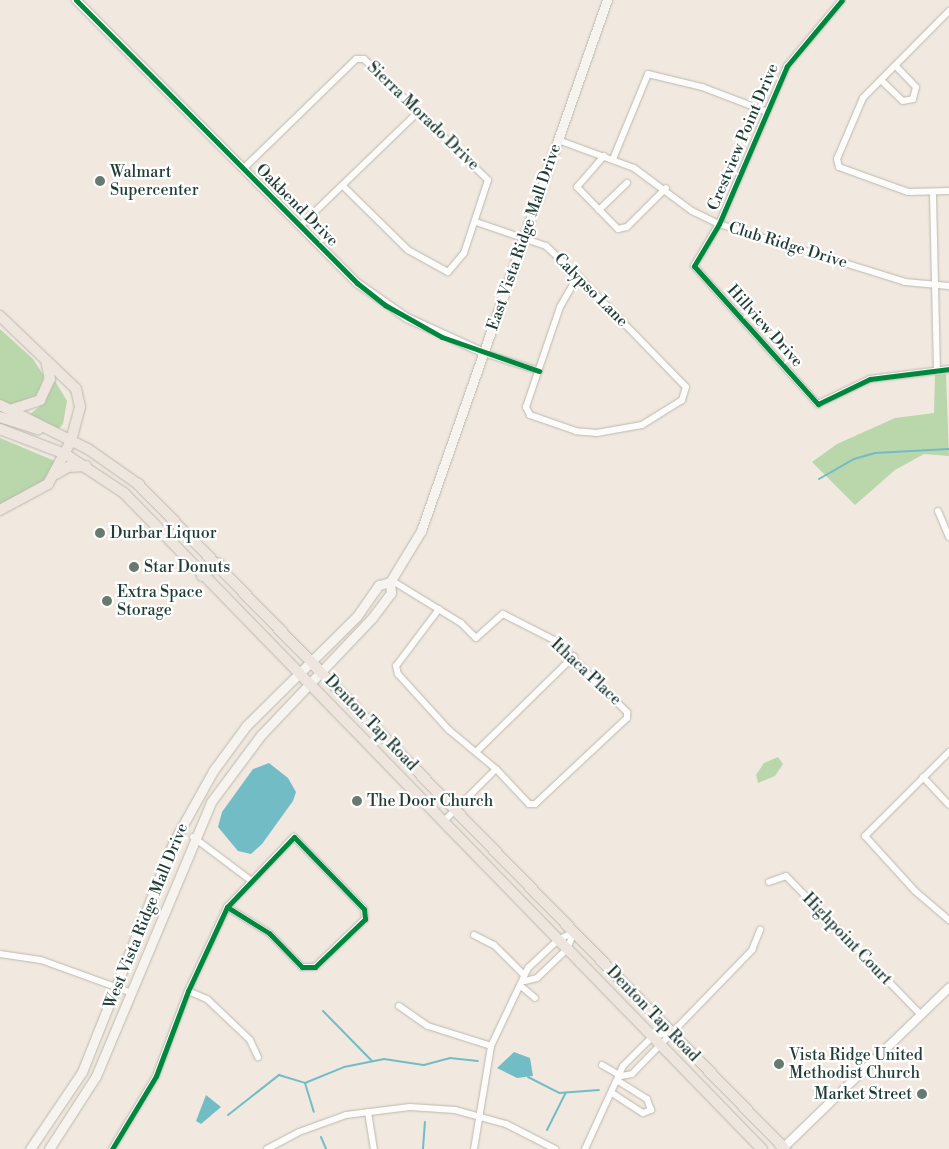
<!DOCTYPE html>
<html>
<head>
<meta charset="utf-8">
<style>
  body { margin:0 }
  #map { position:relative; width:949px; height:1149px; overflow:hidden; background:#f1e9df; font-family:"Libre Bodoni",serif }
  div>[style] { position:absolute }
  [style*='--x'] { left:calc(var(--x)*1px); top:calc(var(--y)*1px); width:calc(var(--w)*1px); rotate:calc(var(--a)*1deg) }
  .green>* { inset:0; background:#b9d7aa }
  .water>* { inset:0; background:#72bdc5 }
  .stream>* { height:2px; margin:-1px; padding:0 1px; transform-origin:1px; border-radius:1px; background:#72bdc5 }
  .roads { filter:drop-shadow(0 0 1px #bab8b1) drop-shadow(0 0 1px #bab8b1) }
  .minor>* { height:6px; margin:-3px; padding:0 3px; transform-origin:3px; border-radius:3px; background:#fdfcfa }
  .tertiary>* { height:8px; margin:-4px; padding:0 4px; transform-origin:4px; border-radius:4px; background:#fdfcfa }
  .secondary>* { height:9px; margin:-4.5px; padding:0 4.5px; transform-origin:4.5px; border-radius:4.5px; background:#f7f3ef }
  .primary>* { height:10px; margin:-5px; padding:0 5px; transform-origin:5px; border-radius:5px; background:#eee6de }
  .cycleway>* { height:5px; margin:-2.5px; padding:0 2.5px; transform-origin:2.5px; border-radius:2.5px; background:#00873e }
  .dots>* { width:14px; height:14px; translate:-50% -50%; box-sizing:border-box; border:2px solid #fff; border-radius:50% }
  span { translate:-50% -50%; white-space:nowrap; text-align:center; line-height:1.15; -webkit-text-stroke:4.5px #fff; paint-order:stroke }
  .street-label { font-size:16px; color:#1f3d34 }
  .poi-label { font-size:16px; color:#1f3d34 }
  .left { translate:0 -50%; text-align:left }
  .right { translate:-100% -50%; text-align:right }
</style>
</head>
<body>
<div id="map">
  <div class="green">
    <i style="clip-path:polygon(0 329px,33px 359px,44px 376px,38px 396px,14px 406px,0 400px)"></i>
    <i style="clip-path:polygon(946px 374px,949px 456px,924px 454px,895px 470px,855px 505px,812px 462px,837px 444px,895px 418px,934px 413px,935px 375px)"></i>
    <i style="clip-path:polygon(54px 379px,67px 401px,63px 424px,58px 429px,29px 415px,45px 402px)"></i>
    <i style="clip-path:polygon(0 438px,55px 461px,47px 480px,0 507px)"></i>
    <i style="clip-path:polygon(778px 757px,783px 764px,775px 776px,758px 783px,756px 775px,764px 763px)"></i>
  </div>
  <div class="water">
    <i style="clip-path:polygon(269px 763px,288px 778px,296px 792px,293px 801px,262px 844px,251px 854px,238px 851px,218px 827px,222px 812px,253px 769px)"></i>
    <i style="clip-path:polygon(514px 1052px,530px 1058px,533px 1076px,517px 1078px,497px 1068px)"></i>
    <i style="clip-path:polygon(206px 1095px,221px 1107px,201px 1124px,196px 1121px)"></i>
  </div>
  <div class="stream">
    <i style="--x:819;--y:479;--w:40;--a:-29.7"></i>
    <i style="--x:854;--y:459;--w:22;--a:-16"></i>
    <i style="--x:875;--y:453;--w:74;--a:-3.1"></i>
    <i style="--x:323;--y:1011;--w:70;--a:45.6"></i>
    <i style="--x:528;--y:1077;--w:35;--a:27"></i>
    <i style="--x:559;--y:1093;--w:40;--a:-4.3"></i>
    <i style="--x:305;--y:1083;--w:30;--a:73"></i>
    <i style="--x:228;--y:1115;--w:65;--a:-38.1"></i>
    <i style="--x:279;--y:1075;--w:27;--a:17"></i>
    <i style="--x:305;--y:1083;--w:42;--a:-22.3"></i>
    <i style="--x:344;--y:1067;--w:41;--a:-11.3"></i>
    <i style="--x:384;--y:1059;--w:40;--a:8.5"></i>
    <i style="--x:424;--y:1065;--w:27;--a:-15"></i>
    <i style="--x:450;--y:1058;--w:28;--a:6"></i>
    <i style="--x:547;--y:1130;--w:42;--a:-63.4"></i>
    <i style="--x:321;--y:1137;--w:13;--a:67"></i>
    <i style="--x:423;--y:1149;--w:27;--a:-86"></i>
  </div>
  <div class="roads">
    <div class="minor">
      <i style="--x:842;--y:0;--w:86;--a:129.8"></i>
      <i style="--x:787;--y:66;--w:172;--a:113.3"></i>
      <i style="--x:719;--y:224;--w:49;--a:120.8"></i>
      <i style="--x:694;--y:266;--w:186;--a:48.1"></i>
      <i style="--x:818;--y:404;--w:58;--a:-25.7"></i>
      <i style="--x:870;--y:379;--w:80;--a:-7.2"></i>
      <i style="--x:949;--y:11;--w:122;--a:134.7"></i>
      <i style="--x:863;--y:98;--w:66;--a:113.1"></i>
      <i style="--x:837;--y:159;--w:8;--a:76"></i>
      <i style="--x:839;--y:167;--w:73;--a:19.9"></i>
      <i style="--x:908;--y:192;--w:41;--a:-1.4"></i>
      <i style="--x:881;--y:80;--w:30;--a:44"></i>
      <i style="--x:903;--y:101;--w:10;--a:-11"></i>
      <i style="--x:913;--y:99;--w:12;--a:-76"></i>
      <i style="--x:916;--y:87;--w:30;--a:-134"></i>
      <i style="--x:558;--y:140;--w:81;--a:20.2"></i>
      <i style="--x:634;--y:168;--w:72;--a:36.6"></i>
      <i style="--x:692;--y:211;--w:30;--a:26"></i>
      <i style="--x:719;--y:224;--w:195;--a:17.3"></i>
      <i style="--x:905;--y:282;--w:44;--a:5.2"></i>
      <i style="--x:604;--y:156;--w:41;--a:131.1"></i>
      <i style="--x:577;--y:187;--w:59;--a:45.7"></i>
      <i style="--x:618;--y:229;--w:9;--a:-13"></i>
      <i style="--x:627;--y:227;--w:55;--a:-45"></i>
      <i style="--x:613;--y:159;--w:92;--a:-67.6"></i>
      <i style="--x:648;--y:74;--w:56;--a:13.5"></i>
      <i style="--x:702;--y:87;--w:67;--a:20.9"></i>
      <i style="--x:243;--y:169;--w:158;--a:-44.2"></i>
      <i style="--x:356;--y:59;--w:8;--a:0"></i>
      <i style="--x:364;--y:59;--w:173;--a:44.3"></i>
      <i style="--x:488;--y:180;--w:77;--a:108.2"></i>
      <i style="--x:464;--y:253;--w:25;--a:130"></i>
      <i style="--x:448;--y:272;--w:46;--a:-151.2"></i>
      <i style="--x:408;--y:250;--w:91;--a:-135.4"></i>
      <i style="--x:933;--y:195;--w:173;--a:88.7"></i>
      <i style="--x:599;--y:210;--w:39;--a:-44"></i>
      <i style="--x:476;--y:222;--w:74;--a:18.9"></i>
      <i style="--x:546;--y:246;--w:44;--a:43.2"></i>
      <i style="--x:578;--y:276;--w:155;--a:45.8"></i>
      <i style="--x:686;--y:387;--w:14;--a:107"></i>
      <i style="--x:682;--y:400;--w:47;--a:148"></i>
      <i style="--x:642;--y:425;--w:46;--a:169.9"></i>
      <i style="--x:597;--y:433;--w:21;--a:-175"></i>
      <i style="--x:576;--y:431;--w:49;--a:-160.8"></i>
      <i style="--x:530;--y:415;--w:9;--a:-117"></i>
      <i style="--x:526;--y:407;--w:106;--a:-71.2"></i>
      <i style="--x:560;--y:307;--w:36;--a:-60"></i>
      <i style="--x:300;--y:226;--w:164;--a:-44"></i>
      <i style="--x:484;--y:353;--w:58;--a:18.1"></i>
      <i style="--x:938;--y:511;--w:28;--a:67"></i>
      <i style="--x:391;--y:580;--w:82;--a:31.6"></i>
      <i style="--x:461;--y:623;--w:21;--a:45"></i>
      <i style="--x:476;--y:638;--w:36;--a:-42"></i>
      <i style="--x:503;--y:614;--w:57;--a:27"></i>
      <i style="--x:554;--y:640;--w:103;--a:44.6"></i>
      <i style="--x:627;--y:712;--w:6;--a:90"></i>
      <i style="--x:627;--y:718;--w:126;--a:136.9"></i>
      <i style="--x:535;--y:804;--w:6;--a:180"></i>
      <i style="--x:529;--y:804;--w:48;--a:-133.3"></i>
      <i style="--x:439;--y:609;--w:71;--a:127"></i>
      <i style="--x:396;--y:666;--w:8;--a:76"></i>
      <i style="--x:398;--y:674;--w:76;--a:47.7"></i>
      <i style="--x:449;--y:730;--w:61;--a:39.7"></i>
      <i style="--x:496;--y:769;--w:72;--a:135"></i>
      <i style="--x:478;--y:750;--w:134;--a:-44.4"></i>
      <i style="--x:949;--y:752;--w:119;--a:135"></i>
      <i style="--x:865;--y:836;--w:74;--a:47.7"></i>
      <i style="--x:915;--y:891;--w:45;--a:40.5"></i>
      <i style="--x:923;--y:777;--w:38;--a:47"></i>
      <i style="--x:193;--y:837;--w:70;--a:36.9"></i>
      <i style="--x:769;--y:882;--w:18;--a:-19"></i>
      <i style="--x:786;--y:876;--w:194;--a:45.8"></i>
      <i style="--x:474;--y:935;--w:22;--a:27"></i>
      <i style="--x:494;--y:945;--w:42;--a:45"></i>
      <i style="--x:0;--y:954;--w:41;--a:8.3"></i>
      <i style="--x:41;--y:960;--w:97;--a:19.9"></i>
      <i style="--x:525;--y:981;--w:12;--a:-14"></i>
      <i style="--x:537;--y:978;--w:42;--a:-44"></i>
      <i style="--x:567;--y:949;--w:18;--a:-68"></i>
      <i style="--x:522;--y:987;--w:17;--a:40"></i>
      <i style="--x:188;--y:991;--w:21;--a:23"></i>
      <i style="--x:207;--y:999;--w:59;--a:43.6"></i>
      <i style="--x:250;--y:1040;--w:19;--a:65"></i>
      <i style="--x:399;--y:1006;--w:35;--a:35"></i>
      <i style="--x:428;--y:1026;--w:66;--a:17.6"></i>
      <i style="--x:602;--y:1065;--w:22;--a:30"></i>
      <i style="--x:621;--y:1076;--w:11;--a:-10"></i>
      <i style="--x:632;--y:1074;--w:173;--a:-45.9"></i>
      <i style="--x:752;--y:950;--w:22;--a:-68"></i>
      <i style="--x:612;--y:1093;--w:37;--a:33"></i>
      <i style="--x:643;--y:1113;--w:9;--a:-21"></i>
      <i style="--x:651;--y:1110;--w:12;--a:-110"></i>
      <i style="--x:647;--y:1099;--w:34;--a:-148"></i>
      <i style="--x:368;--y:1112;--w:37;--a:81"></i>
      <i style="--x:112;--y:1149;--w:85;--a:-58.9"></i>
      <i style="--x:156;--y:1076;--w:91;--a:-69.4"></i>
      <i style="--x:188;--y:991;--w:93;--a:-65.1"></i>
      <i style="--x:227;--y:907;--w:97;--a:-46.3"></i>
      <i style="--x:294;--y:837;--w:100;--a:45.8"></i>
      <i style="--x:364;--y:909;--w:10;--a:84"></i>
      <i style="--x:365;--y:919;--w:69;--a:136.2"></i>
      <i style="--x:315;--y:967;--w:13;--a:180"></i>
      <i style="--x:302;--y:967;--w:47;--a:-134.1"></i>
      <i style="--x:269;--y:933;--w:49;--a:-148.2"></i>
      <i style="--x:267;--y:1149;--w:36;--a:-28"></i>
      <i style="--x:299;--y:1132;--w:50;--a:-19.9"></i>
      <i style="--x:346;--y:1115;--w:64;--a:-7.1"></i>
      <i style="--x:410;--y:1107;--w:45;--a:3.8"></i>
      <i style="--x:455;--y:1110;--w:53;--a:15.4"></i>
      <i style="--x:506;--y:1124;--w:55;--a:27"></i>
      <i style="--x:474;--y:1149;--w:104;--a:-80.6"></i>
      <i style="--x:491;--y:1046;--w:86;--a:-64.6"></i>
      <i style="--x:528;--y:968;--w:41;--a:-43"></i>
      <i style="--x:558;--y:940;--w:18;--a:-27"></i>
      <i style="--x:585;--y:1149;--w:91;--a:-65.4"></i>
      <i style="--x:623;--y:1066;--w:41;--a:-45"></i>
      <i style="--x:652;--y:1037;--w:19;--a:-16"></i>
    </div>
    <div class="tertiary">
      <i style="--x:76;--y:0;--w:399;--a:45.2"></i>
      <i style="--x:357;--y:283;--w:61;--a:35"></i>
      <i style="--x:407;--y:318;--w:85;--a:24.4"></i>
      <i style="--x:782;--y:1149;--w:232;--a:-44"></i>
    </div>
    <div class="secondary">
      <i style="--x:30;--y:1149;--w:93;--a:-56"></i>
      <i style="--x:82;--y:1072;--w:246;--a:-68.3"></i>
      <i style="--x:173;--y:843;--w:82;--a:-60.9"></i>
      <i style="--x:213;--y:771;--w:56;--a:-53.7"></i>
      <i style="--x:246;--y:726;--w:156;--a:-44.7"></i>
      <i style="--x:357;--y:616;--w:38;--a:-55"></i>
      <i style="--x:379;--y:585;--w:11;--a:-15"></i>
      <i style="--x:390;--y:582;--w:60;--a:-58.7"></i>
      <i style="--x:421;--y:531;--w:563;--a:-70.7"></i>
      <i style="--x:49;--y:1149;--w:87;--a:-57.2"></i>
      <i style="--x:96;--y:1076;--w:297;--a:-67.2"></i>
      <i style="--x:211;--y:802;--w:84;--a:-53.3"></i>
      <i style="--x:261;--y:735;--w:161;--a:-46.5"></i>
      <i style="--x:372;--y:618;--w:31;--a:-53"></i>
      <i style="--x:391;--y:593;--w:11;--a:-95"></i>
    </div>
    <div class="primary">
      <i style="--x:0;--y:316;--w:105;--a:43.8"></i>
      <i style="--x:76;--y:389;--w:18;--a:77"></i>
      <i style="--x:80;--y:407;--w:35;--a:105"></i>
      <i style="--x:71;--y:441;--w:49;--a:118.1"></i>
      <i style="--x:48;--y:484;--w:55;--a:151.6"></i>
      <i style="--x:0;--y:405;--w:98;--a:26.6"></i>
      <i style="--x:88;--y:449;--w:61;--a:35"></i>
      <i style="--x:138;--y:484;--w:928;--a:45.79"></i>
      <i style="--x:10;--y:410;--w:32;--a:-18"></i>
      <i style="--x:40;--y:400;--w:23;--a:-65"></i>
      <i style="--x:50;--y:379;--w:19;--a:-102"></i>
      <i style="--x:0;--y:417;--w:40;--a:18"></i>
      <i style="--x:0;--y:429;--w:70;--a:21"></i>
      <i style="--x:65;--y:454;--w:71;--a:33.5"></i>
      <i style="--x:124;--y:493;--w:915;--a:45.8"></i>
      <i style="--x:56;--y:474;--w:14;--a:-30"></i>
      <i style="--x:68;--y:467;--w:18;--a:-3"></i>
      <i style="--x:202;--y:576;--w:21;--a:-37"></i>
    </div>
  </div>
  <div class="cycleway">
    <i style="--x:76;--y:0;--w:399;--a:45.2"></i>
    <i style="--x:357;--y:283;--w:36;--a:38"></i>
    <i style="--x:385;--y:305;--w:65;--a:29.3"></i>
    <i style="--x:442;--y:337;--w:103;--a:19.3"></i>
    <i style="--x:842;--y:0;--w:86;--a:129.8"></i>
    <i style="--x:787;--y:66;--w:172;--a:113.3"></i>
    <i style="--x:719;--y:224;--w:49;--a:120.8"></i>
    <i style="--x:694;--y:266;--w:186;--a:48.1"></i>
    <i style="--x:818;--y:404;--w:58;--a:-25.7"></i>
    <i style="--x:870;--y:379;--w:80;--a:-7.2"></i>
    <i style="--x:112;--y:1149;--w:85;--a:-58.9"></i>
    <i style="--x:156;--y:1076;--w:91;--a:-69.4"></i>
    <i style="--x:188;--y:991;--w:93;--a:-65.1"></i>
    <i style="--x:227;--y:907;--w:97;--a:-46.3"></i>
    <i style="--x:294;--y:837;--w:100;--a:45.8"></i>
    <i style="--x:364;--y:909;--w:10;--a:84"></i>
    <i style="--x:365;--y:919;--w:69;--a:136.2"></i>
    <i style="--x:315;--y:967;--w:13;--a:180"></i>
    <i style="--x:302;--y:967;--w:47;--a:-134.1"></i>
    <i style="--x:269;--y:933;--w:49;--a:-148.2"></i>
  </div>
  <div class="dots">
    <i style="left:100px;top:181px;background:#687970"></i>
    <i style="left:100px;top:533px;background:#687970"></i>
    <i style="left:134px;top:567px;background:#687970"></i>
    <i style="left:107px;top:601px;background:#687970"></i>
    <i style="left:357px;top:801px;background:#687970"></i>
    <i style="left:779px;top:1064px;background:#687970"></i>
    <i style="left:922px;top:1094px;background:#687970"></i>
  </div>
  <div class="street-label">
    <span style="left:423px;top:116px;rotate:44deg">Sierra Morado Drive</span>
    <span style="left:743px;top:137px;rotate:-67deg">Crestview Point Drive</span>
    <span style="left:297px;top:205px;rotate:45deg">Oakbend Drive</span>
    <span style="left:524px;top:237px;rotate:-71deg">East Vista Ridge Mall Drive</span>
    <span style="left:788px;top:245px;rotate:17deg">Club Ridge Drive</span>
    <span style="left:591px;top:290px;rotate:45deg">Calypso Lane</span>
    <span style="left:765px;top:326px;rotate:48deg">Hillview Drive</span>
    <span style="left:586px;top:672px;rotate:43deg">Ithaca Place</span>
    <span style="left:371px;top:723px;rotate:46deg">Denton Tap Road</span>
    <span style="left:146px;top:916px;rotate:-68deg">West Vista Ridge Mall Drive</span>
    <span style="left:847px;top:939px;rotate:46deg">Highpoint Court</span>
    <span style="left:653px;top:1014px;rotate:46deg">Denton Tap Road</span>
  </div>
  <div class="poi-label">
    <span class="left" style="left:110px;top:181px">Walmart<br>Supercenter</span>
    <span class="left" style="left:110px;top:533px">Durbar Liquor</span>
    <span class="left" style="left:144px;top:567px">Star Donuts</span>
    <span class="left" style="left:117px;top:601px">Extra Space<br>Storage</span>
    <span class="left" style="left:367px;top:801px">The Door Church</span>
    <span class="left" style="left:789px;top:1064px">Vista Ridge United<br>Methodist Church</span>
    <span class="right" style="left:912px;top:1094px">Market Street</span>
  </div>
</div>
</body>
</html>
